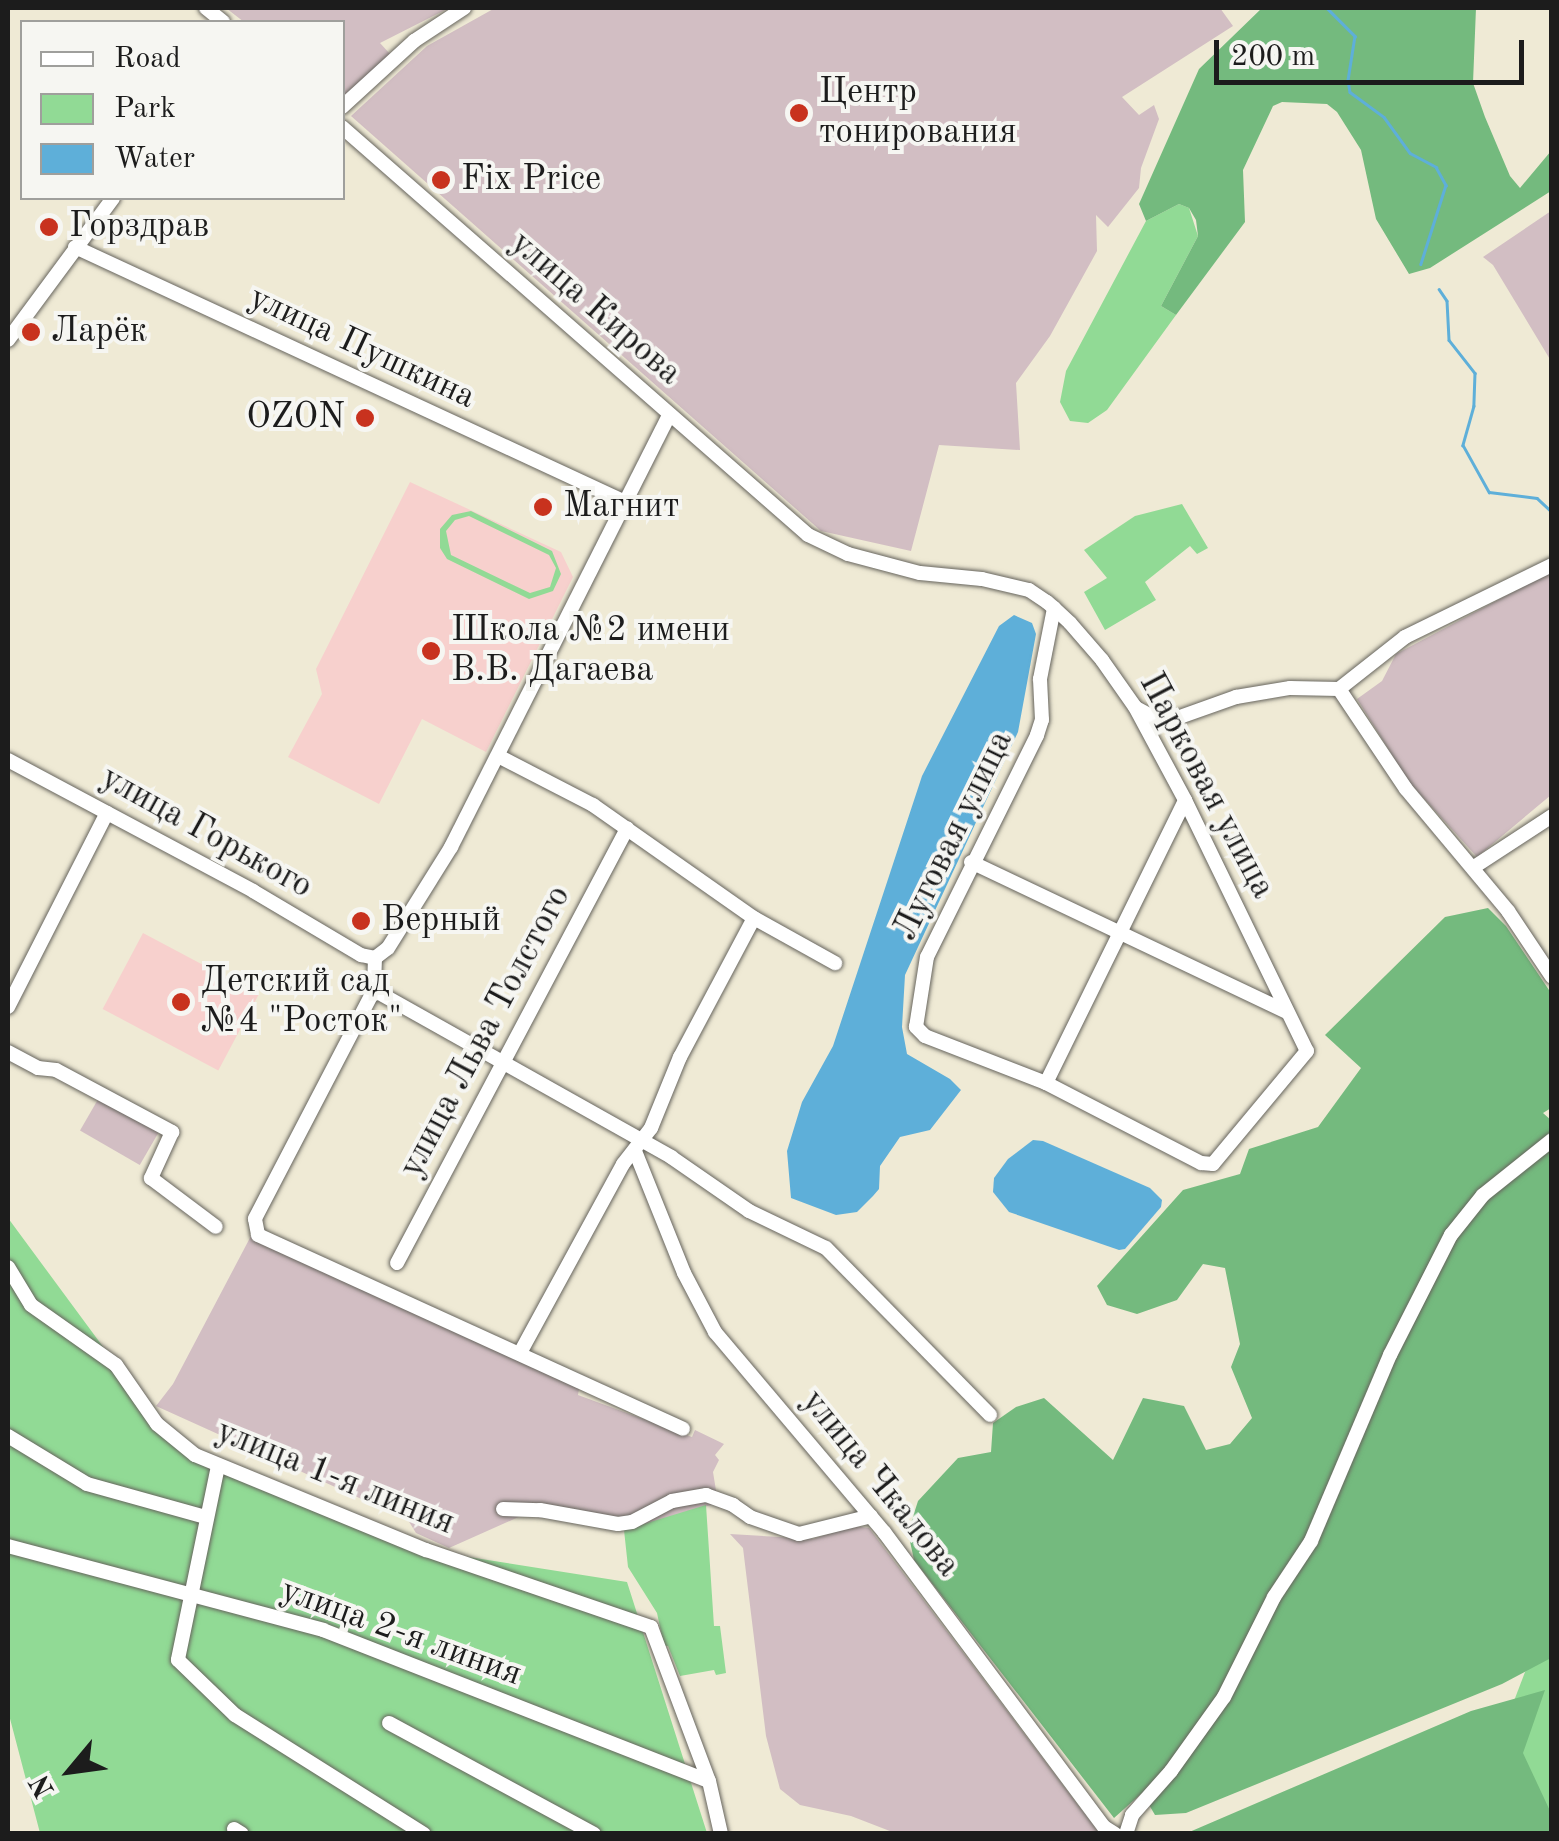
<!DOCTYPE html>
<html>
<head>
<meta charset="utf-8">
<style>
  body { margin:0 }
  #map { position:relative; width:1559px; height:1841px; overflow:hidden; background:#efead5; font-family:"Old Standard TT",serif }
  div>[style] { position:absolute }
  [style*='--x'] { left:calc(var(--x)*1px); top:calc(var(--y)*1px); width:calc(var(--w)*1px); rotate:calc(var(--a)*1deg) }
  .built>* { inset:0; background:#f7d0cd; transform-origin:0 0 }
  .industrial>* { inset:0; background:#d2bec3; transform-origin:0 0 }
  .green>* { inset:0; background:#91da95 }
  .forest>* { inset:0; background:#74ba7e }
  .water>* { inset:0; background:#5eafd9 }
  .stream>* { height:2.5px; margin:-1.25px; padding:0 1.25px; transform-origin:1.25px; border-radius:1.25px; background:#5eafd9 }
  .roads { filter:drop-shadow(0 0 2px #66645d) drop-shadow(0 0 2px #66645d) }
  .minor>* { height:14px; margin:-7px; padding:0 7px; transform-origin:7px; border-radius:7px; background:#fff }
  .dots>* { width:28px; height:28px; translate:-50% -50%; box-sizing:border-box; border:5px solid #f6f6f2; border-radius:50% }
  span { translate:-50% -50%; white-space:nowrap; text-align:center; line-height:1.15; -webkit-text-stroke:8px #f6f6f2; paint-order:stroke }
  .poi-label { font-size:35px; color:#1c1c1c }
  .left { translate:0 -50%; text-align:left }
  .right { translate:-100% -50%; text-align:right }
  .street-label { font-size:35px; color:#1c1c1c }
  .frame { position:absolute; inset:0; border:10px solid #1c1c1c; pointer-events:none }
  .legend { position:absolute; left:20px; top:20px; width:325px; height:180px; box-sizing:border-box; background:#f6f6f2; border:2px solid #9f9f9c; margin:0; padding:12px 18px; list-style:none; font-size:30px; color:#1c1c1c }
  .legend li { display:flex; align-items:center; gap:20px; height:50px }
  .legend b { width:50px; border:2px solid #9f9f9c }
  .north { position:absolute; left:20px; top:1721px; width:100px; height:100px; -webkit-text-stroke:8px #f6f6f2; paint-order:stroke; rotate:241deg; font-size:28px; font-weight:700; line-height:40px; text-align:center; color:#1c1c1c }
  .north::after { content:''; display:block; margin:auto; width:35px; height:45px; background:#1c1c1c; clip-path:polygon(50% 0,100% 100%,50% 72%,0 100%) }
  .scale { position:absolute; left:1214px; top:40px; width:310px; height:45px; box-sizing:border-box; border:5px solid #1c1c1c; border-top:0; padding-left:12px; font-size:30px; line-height:35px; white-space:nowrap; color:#1c1c1c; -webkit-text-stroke:8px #f6f6f2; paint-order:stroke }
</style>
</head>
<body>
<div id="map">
  <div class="built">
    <i style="clip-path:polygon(410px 482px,561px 552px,573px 577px,486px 752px,422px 719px,379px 804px,288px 757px,322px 694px,316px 669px)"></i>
    <i style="left:143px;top:933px;width:131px;height:86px;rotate:28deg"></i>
  </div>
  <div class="industrial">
    <i style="clip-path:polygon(226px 8px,449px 8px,380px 43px,390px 54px,343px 99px,342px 22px,244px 22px)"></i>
    <i style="clip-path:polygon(495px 8px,1220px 8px,1233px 26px,1122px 97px,1139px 115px,1154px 105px,1159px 119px,1141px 168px,1139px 188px,1108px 227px,1096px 215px,1097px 251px,1050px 336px,1016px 383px,1020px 450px,939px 445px,911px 551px,821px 531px,351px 116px,427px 46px)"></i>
    <i style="clip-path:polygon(1551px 211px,1551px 361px,1493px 265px,1483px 257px)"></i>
    <i style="clip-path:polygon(1551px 572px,1551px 795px,1477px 857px,1409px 782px,1357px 699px,1382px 681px,1396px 654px)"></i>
    <i style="left:104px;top:1089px;width:69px;height:48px;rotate:30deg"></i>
    <i style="clip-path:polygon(252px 1234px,579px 1389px,578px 1395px,692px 1437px,695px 1430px,724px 1444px,715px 1455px,719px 1460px,713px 1472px,718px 1503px,624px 1530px,523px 1515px,449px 1548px,416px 1533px,408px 1520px,156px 1406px,173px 1384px)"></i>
    <i style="clip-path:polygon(853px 1526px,869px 1528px,1099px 1833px,895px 1833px,851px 1816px,800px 1805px,780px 1789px,766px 1736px,743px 1548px,730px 1534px,813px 1539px)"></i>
  </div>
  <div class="green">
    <i style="clip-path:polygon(1179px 204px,1189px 208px,1198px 236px,1161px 306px,1176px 315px,1107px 410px,1088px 423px,1070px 421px,1060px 402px,1066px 371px,1146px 221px)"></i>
    <i style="clip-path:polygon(1182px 504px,1208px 548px,1197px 554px,1190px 546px,1145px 582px,1156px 600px,1105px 630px,1084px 592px,1107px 578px,1084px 550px,1135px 516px)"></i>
    <i style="clip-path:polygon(evenodd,471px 511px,552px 551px,561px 574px,553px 591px,529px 599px,447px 559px,440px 548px,440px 529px,452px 515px,471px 511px,469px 516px,549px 555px,556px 568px,550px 587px,530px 593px,451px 555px,446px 531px,455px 520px,469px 516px)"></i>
    <i style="clip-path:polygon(8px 1218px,174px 1443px,418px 1549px,627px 1582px,707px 1833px,40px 1833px,8px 1711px)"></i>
    <i style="clip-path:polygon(706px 1505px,714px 1626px,720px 1626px,726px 1673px,716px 1675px,714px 1670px,680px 1676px,668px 1646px,664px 1646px,657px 1613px,628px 1567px,624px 1530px)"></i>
    <i style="clip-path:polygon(1551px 1604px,1551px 1833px,1504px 1727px)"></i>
  </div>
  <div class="forest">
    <i style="clip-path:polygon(1262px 8px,1476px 8px,1473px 83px,1485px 117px,1510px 176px,1520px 188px,1551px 151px,1551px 191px,1430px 268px,1409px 274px,1376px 219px,1361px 150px,1337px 112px,1327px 104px,1282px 102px,1273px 106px,1243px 170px,1245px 222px,1176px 315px,1161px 306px,1198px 236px,1196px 220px,1189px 208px,1179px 204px,1146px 221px,1139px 204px,1199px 69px)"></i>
    <i style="clip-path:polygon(1488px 908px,1506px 926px,1551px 993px,1551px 1108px,1543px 1113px,1552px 1121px,1551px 1658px,1502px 1684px,1186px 1813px,1155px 1815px,1142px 1793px,1114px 1818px,914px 1560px,908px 1532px,918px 1501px,958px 1458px,991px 1452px,993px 1423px,1016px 1407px,1044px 1398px,1113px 1460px,1143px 1398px,1184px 1406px,1206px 1450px,1230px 1444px,1252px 1418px,1231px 1367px,1240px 1344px,1225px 1268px,1203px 1264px,1177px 1300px,1137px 1314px,1107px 1305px,1097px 1286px,1183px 1190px,1240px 1174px,1249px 1149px,1318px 1127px,1361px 1068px,1325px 1035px,1445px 917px)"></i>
    <i style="clip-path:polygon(1545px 1690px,1523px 1753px,1551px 1813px,1551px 1833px,1187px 1833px,1471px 1711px)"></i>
  </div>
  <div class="water">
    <i style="clip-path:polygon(1014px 615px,1032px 623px,1036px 634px,1018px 732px,905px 975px,902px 1027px,907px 1054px,950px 1079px,961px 1090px,930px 1130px,900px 1137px,880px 1166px,879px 1189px,873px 1196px,857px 1212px,836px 1215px,791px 1198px,787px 1151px,802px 1102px,833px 1046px,922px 776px,999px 626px)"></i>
    <i style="clip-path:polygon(1033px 1140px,1043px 1141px,1150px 1188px,1162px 1200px,1161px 1207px,1125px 1249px,1119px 1250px,1009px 1212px,993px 1192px,994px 1178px,1008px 1159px)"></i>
  </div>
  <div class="stream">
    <i style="--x:1327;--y:8;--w:40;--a:45"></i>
    <i style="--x:1355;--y:36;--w:45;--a:99"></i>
    <i style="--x:1348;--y:80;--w:12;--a:81"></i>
    <i style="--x:1350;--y:92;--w:42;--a:36.3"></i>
    <i style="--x:1384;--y:117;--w:44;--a:54.2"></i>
    <i style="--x:1410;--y:153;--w:30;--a:28"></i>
    <i style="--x:1436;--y:167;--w:21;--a:61"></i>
    <i style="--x:1446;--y:185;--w:83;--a:107.6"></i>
    <i style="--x:1439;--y:289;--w:14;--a:56"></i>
    <i style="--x:1447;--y:301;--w:39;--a:87"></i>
    <i style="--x:1449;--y:340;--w:42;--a:51.8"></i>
    <i style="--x:1475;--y:373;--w:33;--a:92"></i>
    <i style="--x:1474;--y:406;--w:41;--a:105.8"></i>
    <i style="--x:1463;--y:445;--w:54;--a:61"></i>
    <i style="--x:1489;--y:492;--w:48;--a:7.1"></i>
    <i style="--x:1537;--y:498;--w:21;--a:43"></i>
  </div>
  <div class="roads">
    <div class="minor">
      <i style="--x:206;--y:8;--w:22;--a:39"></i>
      <i style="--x:342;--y:107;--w:98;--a:-42.5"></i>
      <i style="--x:414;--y:41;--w:60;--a:-33.4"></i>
      <i style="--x:342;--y:127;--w:619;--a:41.2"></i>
      <i style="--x:808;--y:535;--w:44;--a:25.4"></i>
      <i style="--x:848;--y:554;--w:74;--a:14.8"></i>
      <i style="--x:920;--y:573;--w:62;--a:5.5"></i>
      <i style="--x:982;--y:579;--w:48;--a:13.2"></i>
      <i style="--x:1029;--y:590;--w:22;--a:34"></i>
      <i style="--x:1047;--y:602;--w:9;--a:41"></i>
      <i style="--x:1054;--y:608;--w:22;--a:43"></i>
      <i style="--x:1070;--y:623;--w:49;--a:49.1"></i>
      <i style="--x:1102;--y:660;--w:57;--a:54.9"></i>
      <i style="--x:1135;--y:707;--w:106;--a:61.7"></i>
      <i style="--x:1185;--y:800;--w:279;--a:64.1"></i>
      <i style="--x:1307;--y:1051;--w:147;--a:129.8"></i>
      <i style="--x:1213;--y:1164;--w:12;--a:-175"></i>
      <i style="--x:1201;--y:1163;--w:174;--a:-152.7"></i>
      <i style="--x:1046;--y:1083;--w:130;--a:-158.8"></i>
      <i style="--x:925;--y:1036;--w:13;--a:-135"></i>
      <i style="--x:916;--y:1027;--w:71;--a:-81.1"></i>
      <i style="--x:927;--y:957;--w:248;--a:-63.6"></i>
      <i style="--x:1037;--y:735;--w:16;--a:-72"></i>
      <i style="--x:1042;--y:720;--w:41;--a:-92.8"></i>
      <i style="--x:1040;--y:679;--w:72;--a:-78.8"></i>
      <i style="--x:75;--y:247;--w:606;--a:24.87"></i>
      <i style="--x:8;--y:340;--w:177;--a:-53.5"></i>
      <i style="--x:1339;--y:689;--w:84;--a:-38.2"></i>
      <i style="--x:1405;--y:637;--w:164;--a:-26.1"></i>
      <i style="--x:1136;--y:708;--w:19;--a:28"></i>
      <i style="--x:1153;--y:717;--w:24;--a:2"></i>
      <i style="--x:1177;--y:718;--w:63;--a:-19.6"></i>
      <i style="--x:1236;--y:697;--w:55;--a:-9.5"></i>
      <i style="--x:1290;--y:688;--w:49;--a:1.2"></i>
      <i style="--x:1339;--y:689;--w:120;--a:56.2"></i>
      <i style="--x:1406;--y:789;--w:159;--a:50.1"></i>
      <i style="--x:1508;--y:911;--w:79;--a:56.3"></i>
      <i style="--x:500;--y:757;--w:105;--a:27.3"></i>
      <i style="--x:593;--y:805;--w:197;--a:35.1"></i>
      <i style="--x:754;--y:918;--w:93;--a:29.1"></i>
      <i style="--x:8;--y:760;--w:278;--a:28.1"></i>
      <i style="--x:253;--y:891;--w:126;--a:30.7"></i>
      <i style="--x:361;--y:955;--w:14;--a:12"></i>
      <i style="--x:971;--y:862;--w:350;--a:25.4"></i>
      <i style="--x:1474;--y:867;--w:93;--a:-33.2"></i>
      <i style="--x:375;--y:958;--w:32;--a:92"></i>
      <i style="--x:374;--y:990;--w:258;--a:117.5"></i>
      <i style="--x:255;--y:1219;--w:16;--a:79"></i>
      <i style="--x:258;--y:1235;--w:467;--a:24.5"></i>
      <i style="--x:375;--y:958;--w:16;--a:-38"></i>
      <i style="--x:388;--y:948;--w:119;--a:-58"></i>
      <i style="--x:451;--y:847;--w:484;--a:-63.2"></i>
      <i style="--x:374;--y:990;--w:341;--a:29.3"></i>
      <i style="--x:671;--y:1157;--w:95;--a:34.7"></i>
      <i style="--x:749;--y:1211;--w:85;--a:25.7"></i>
      <i style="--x:826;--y:1248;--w:234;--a:45.5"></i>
      <i style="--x:8;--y:1007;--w:218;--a:-63"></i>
      <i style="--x:8;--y:1052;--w:34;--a:28"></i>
      <i style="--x:38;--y:1068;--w:18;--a:6"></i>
      <i style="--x:56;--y:1070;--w:132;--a:28.1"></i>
      <i style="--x:172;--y:1132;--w:51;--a:114.5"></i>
      <i style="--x:151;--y:1178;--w:81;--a:37"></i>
      <i style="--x:1046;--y:1083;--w:315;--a:-63.8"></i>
      <i style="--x:635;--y:1151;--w:131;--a:68.1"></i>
      <i style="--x:684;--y:1273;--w:67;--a:62.3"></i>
      <i style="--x:715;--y:1332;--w:262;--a:49.8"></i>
      <i style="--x:884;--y:1532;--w:368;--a:53.3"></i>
      <i style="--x:1104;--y:1827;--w:13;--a:32"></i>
      <i style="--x:397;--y:1263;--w:492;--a:-62.1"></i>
      <i style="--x:8;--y:1267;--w:44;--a:58.8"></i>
      <i style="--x:31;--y:1305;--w:104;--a:35.2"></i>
      <i style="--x:116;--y:1365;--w:72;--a:55.2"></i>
      <i style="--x:157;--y:1424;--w:49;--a:39.2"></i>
      <i style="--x:195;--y:1455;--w:250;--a:22.4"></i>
      <i style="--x:426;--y:1550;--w:238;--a:18.9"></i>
      <i style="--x:651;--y:1627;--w:165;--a:69.4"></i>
      <i style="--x:709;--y:1781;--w:54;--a:77.2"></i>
      <i style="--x:520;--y:1353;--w:215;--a:-61.4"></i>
      <i style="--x:623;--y:1164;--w:46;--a:-52.1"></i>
      <i style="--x:651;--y:1128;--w:77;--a:-67.8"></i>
      <i style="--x:680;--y:1057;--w:157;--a:-62"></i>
      <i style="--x:8;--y:1436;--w:92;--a:31.3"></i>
      <i style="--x:87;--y:1484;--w:123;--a:15.6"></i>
      <i style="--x:218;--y:1466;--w:198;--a:101.7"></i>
      <i style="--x:178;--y:1660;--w:79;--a:44"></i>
      <i style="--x:235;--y:1715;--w:223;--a:32.2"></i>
      <i style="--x:503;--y:1509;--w:37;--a:2"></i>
      <i style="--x:540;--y:1510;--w:79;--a:10.2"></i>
      <i style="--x:618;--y:1524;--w:14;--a:-8"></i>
      <i style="--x:632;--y:1522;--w:45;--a:-27.7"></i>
      <i style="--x:672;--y:1501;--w:35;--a:-10"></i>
      <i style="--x:706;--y:1495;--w:29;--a:20"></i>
      <i style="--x:733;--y:1505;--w:21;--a:35"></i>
      <i style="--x:750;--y:1517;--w:52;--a:19.1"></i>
      <i style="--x:799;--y:1534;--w:74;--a:-14"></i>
      <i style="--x:8;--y:1546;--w:326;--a:14.9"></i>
      <i style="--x:323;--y:1630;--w:414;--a:21.4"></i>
      <i style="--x:389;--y:1723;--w:233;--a:28.4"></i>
      <i style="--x:234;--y:1829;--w:9;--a:32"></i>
      <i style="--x:1126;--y:1834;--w:20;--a:-72"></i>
      <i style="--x:1132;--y:1815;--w:59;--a:-48.4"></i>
      <i style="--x:1171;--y:1771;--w:91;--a:-54.4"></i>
      <i style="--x:1224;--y:1697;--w:112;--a:-63.4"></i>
      <i style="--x:1274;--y:1597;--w:67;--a:-56.5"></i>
      <i style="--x:1311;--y:1541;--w:202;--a:-67"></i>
      <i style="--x:1390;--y:1355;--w:135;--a:-63.1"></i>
      <i style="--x:1451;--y:1235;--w:51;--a:-51.3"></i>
      <i style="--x:1483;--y:1195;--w:88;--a:-38.6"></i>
    </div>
  </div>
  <div class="dots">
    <i style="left:799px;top:113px;background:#c8321e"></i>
    <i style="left:441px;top:180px;background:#c8321e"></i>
    <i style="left:49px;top:227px;background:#c8321e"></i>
    <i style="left:31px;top:332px;background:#c8321e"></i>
    <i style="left:365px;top:418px;background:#c8321e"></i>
    <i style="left:543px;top:507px;background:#c8321e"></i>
    <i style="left:431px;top:651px;background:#c8321e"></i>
    <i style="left:361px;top:921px;background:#c8321e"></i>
    <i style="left:181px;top:1002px;background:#c8321e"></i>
  </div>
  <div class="poi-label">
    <span class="left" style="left:819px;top:113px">Центр<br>тонирования</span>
    <span class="left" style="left:461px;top:180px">Fix Price</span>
    <span class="left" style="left:69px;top:227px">Горздрав</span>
    <span class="left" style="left:51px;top:332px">Ларёк</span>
    <span class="right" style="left:345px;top:418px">OZON</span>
    <span class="left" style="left:563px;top:507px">Магнит</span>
    <span class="left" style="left:451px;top:651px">Школа №2 имени<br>В.В. Дагаева</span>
    <span class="left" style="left:381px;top:921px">Верный</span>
    <span class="left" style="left:201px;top:1002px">Детский сад<br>№4 "Росток"</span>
  </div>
  <div class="street-label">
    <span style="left:595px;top:309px;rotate:41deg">улица Кирова</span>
    <span style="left:362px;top:348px;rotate:25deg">улица Пушкина</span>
    <span style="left:1206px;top:786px;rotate:62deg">Парковая улица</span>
    <span style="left:206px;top:833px;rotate:29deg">улица Горького</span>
    <span style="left:954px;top:836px;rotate:-64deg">Луговая улица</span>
    <span style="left:486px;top:1032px;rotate:-62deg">улица Льва Толстого</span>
    <span style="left:335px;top:1478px;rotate:22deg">улица 1-я линия</span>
    <span style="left:880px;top:1484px;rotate:51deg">улица Чкалова</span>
    <span style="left:401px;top:1633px;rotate:20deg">улица 2-я линия</span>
  </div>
  <div class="frame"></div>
  <ul class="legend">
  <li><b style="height:12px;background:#fff"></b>Road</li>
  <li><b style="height:28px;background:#91da95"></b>Park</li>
  <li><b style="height:28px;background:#5eafd9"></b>Water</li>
  </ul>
  <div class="north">N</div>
  <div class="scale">200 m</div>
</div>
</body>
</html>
